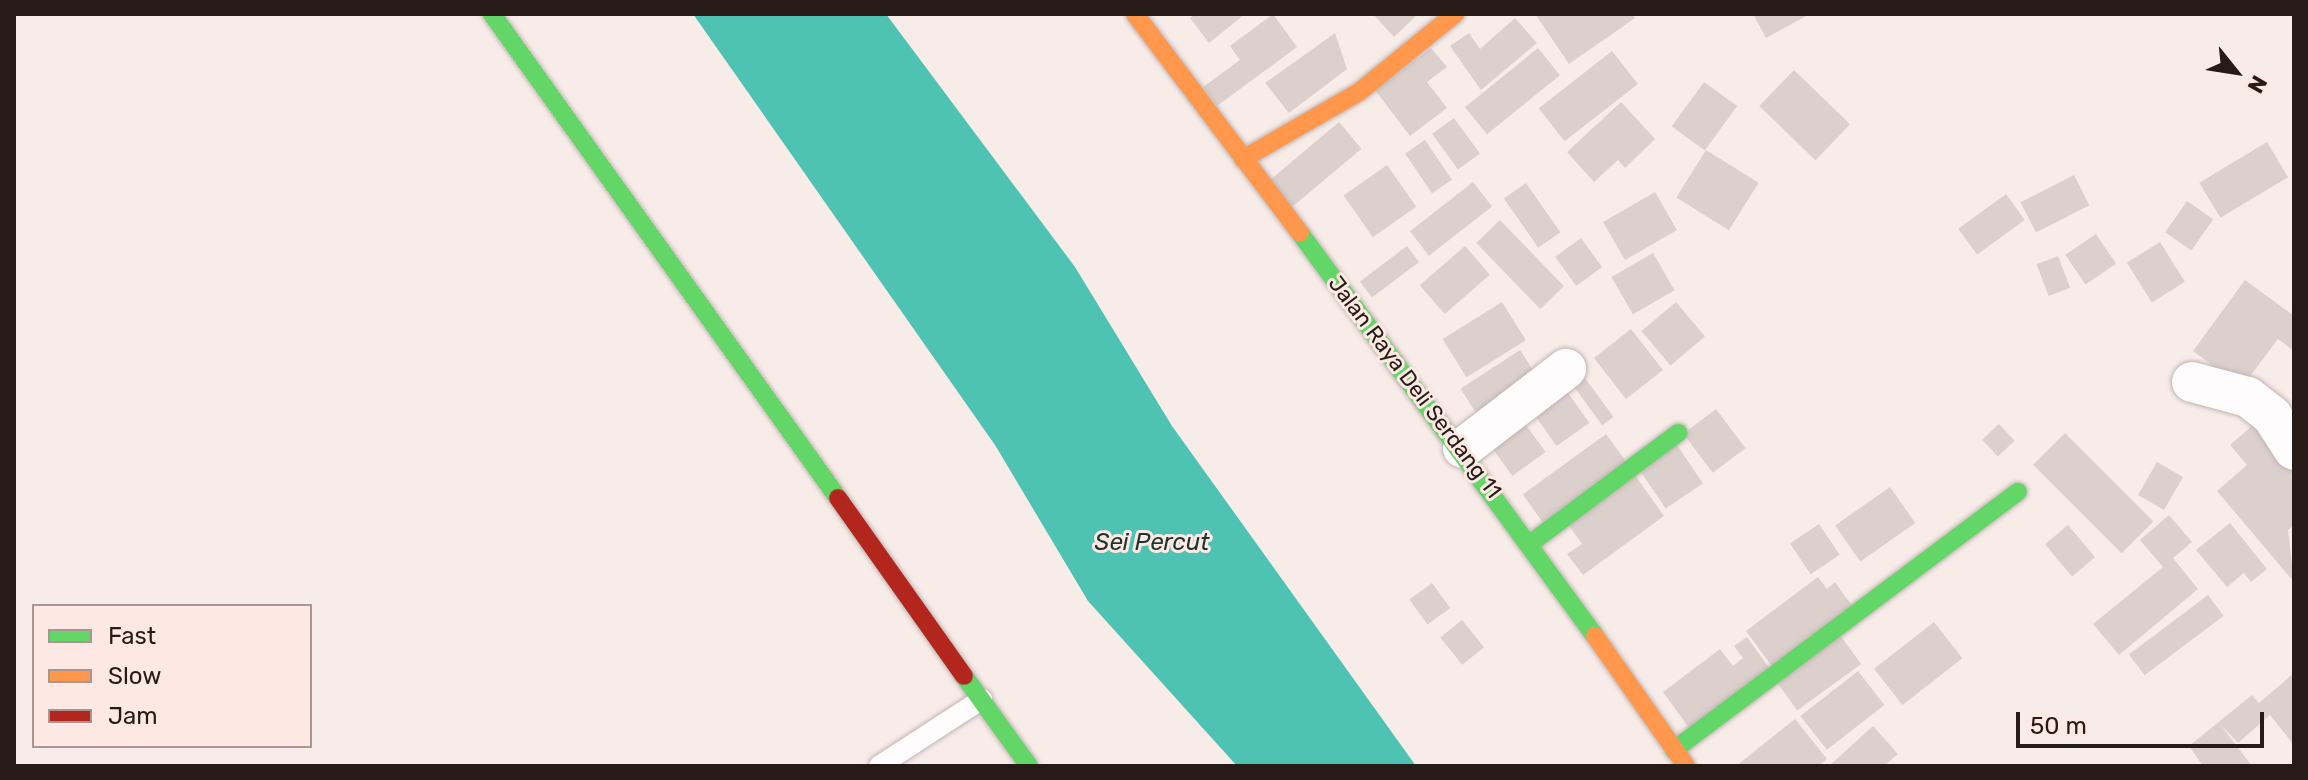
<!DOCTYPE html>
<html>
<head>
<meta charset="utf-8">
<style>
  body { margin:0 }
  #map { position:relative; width:2308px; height:780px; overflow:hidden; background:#f8ece9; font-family:Rubik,sans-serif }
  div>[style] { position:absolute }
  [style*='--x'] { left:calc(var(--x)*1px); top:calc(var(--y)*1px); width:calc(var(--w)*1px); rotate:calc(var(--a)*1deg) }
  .water>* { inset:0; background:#4ec2b3 }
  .building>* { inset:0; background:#dcd0cd; transform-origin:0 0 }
  .roads { filter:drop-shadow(0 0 2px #c0b5b3) drop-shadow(0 0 2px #c0b5b3) }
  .lane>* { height:20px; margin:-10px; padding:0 10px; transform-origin:10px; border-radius:10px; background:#fefcfc }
  .street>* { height:40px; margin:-20px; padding:0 20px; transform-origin:20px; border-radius:20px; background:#fefcfc }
  .fast>* { height:18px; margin:-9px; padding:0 9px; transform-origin:9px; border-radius:9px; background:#63d668 }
  .slow>* { height:18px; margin:-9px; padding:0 9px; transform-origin:9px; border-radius:9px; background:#ff974d }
  .jam>* { height:18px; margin:-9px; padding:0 9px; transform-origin:9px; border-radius:9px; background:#b3261e }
  span { translate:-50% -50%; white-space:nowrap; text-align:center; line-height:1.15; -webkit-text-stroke:6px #fee8e3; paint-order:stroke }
  .street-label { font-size:22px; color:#271b18 }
  .water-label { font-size:24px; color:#1d3430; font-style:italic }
  .frame { position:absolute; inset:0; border:16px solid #271b18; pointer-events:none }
  .legend { position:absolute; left:32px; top:604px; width:280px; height:144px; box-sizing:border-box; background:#fee8e3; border:2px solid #a89692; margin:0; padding:10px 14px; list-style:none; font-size:24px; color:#271b18 }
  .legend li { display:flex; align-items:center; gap:16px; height:40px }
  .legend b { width:40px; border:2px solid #a89692 }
  .north { position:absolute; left:2196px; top:32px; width:80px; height:80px; -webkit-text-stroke:6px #fee8e3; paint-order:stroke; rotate:120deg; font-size:22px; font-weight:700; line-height:32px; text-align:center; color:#271b18 }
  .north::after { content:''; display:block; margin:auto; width:28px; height:36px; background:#271b18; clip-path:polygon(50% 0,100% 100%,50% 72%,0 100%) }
  .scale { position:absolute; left:2016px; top:712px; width:248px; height:36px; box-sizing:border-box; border:4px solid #271b18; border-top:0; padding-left:10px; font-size:24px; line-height:28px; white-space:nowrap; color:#271b18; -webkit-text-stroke:6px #fee8e3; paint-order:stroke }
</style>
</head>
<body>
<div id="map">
  <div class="water">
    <i style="clip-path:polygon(693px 14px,886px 14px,1075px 267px,1172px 426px,1416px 766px,1237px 766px,1088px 601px,995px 445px)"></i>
  </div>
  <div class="building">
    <i style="clip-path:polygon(1195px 14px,1245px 14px,1209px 43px,1190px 18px)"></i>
    <i style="clip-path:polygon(1273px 14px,1297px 47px,1217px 106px,1203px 87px,1240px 60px,1230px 46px)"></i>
    <i style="clip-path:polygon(1373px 14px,1418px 14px,1394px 37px)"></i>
    <i style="clip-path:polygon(1535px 14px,1632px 14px,1635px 18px,1569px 64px)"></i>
    <i style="clip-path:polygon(1753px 14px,1804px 14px,1806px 16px,1766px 38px)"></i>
    <i style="clip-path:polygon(1515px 18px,1537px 43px,1481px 90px,1450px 46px,1469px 33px,1480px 49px)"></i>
    <i style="clip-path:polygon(1335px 33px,1347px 69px,1289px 113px,1265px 83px)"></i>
    <i style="clip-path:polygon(1431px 48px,1447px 67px,1427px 82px,1447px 108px,1410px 136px,1375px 90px)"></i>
    <i style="left:1538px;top:48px;width:35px;height:94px;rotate:51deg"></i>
    <i style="left:1612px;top:51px;width:42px;height:93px;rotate:52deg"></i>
    <i style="left:1794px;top:70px;width:78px;height:50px;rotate:44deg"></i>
    <i style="left:1704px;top:82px;width:41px;height:55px;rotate:36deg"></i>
    <i style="clip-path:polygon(1621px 102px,1655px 139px,1625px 168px,1618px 160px,1594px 182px,1567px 152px)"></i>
    <i style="left:1454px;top:118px;width:44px;height:27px;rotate:54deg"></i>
    <i style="left:1339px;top:122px;width:35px;height:91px;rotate:50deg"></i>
    <i style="left:1425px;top:140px;width:48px;height:24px;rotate:56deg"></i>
    <i style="left:2267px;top:142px;width:41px;height:79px;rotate:59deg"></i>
    <i style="left:1706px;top:150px;width:62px;height:56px;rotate:32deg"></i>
    <i style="left:1387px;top:165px;width:51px;height:53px;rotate:55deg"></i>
    <i style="left:2074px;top:175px;width:34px;height:60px;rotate:63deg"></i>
    <i style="left:1473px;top:182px;width:31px;height:80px;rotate:52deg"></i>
    <i style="left:1526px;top:183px;width:60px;height:27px;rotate:55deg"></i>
    <i style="left:1655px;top:192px;width:44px;height:60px;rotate:60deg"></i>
    <i style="left:2006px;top:194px;width:32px;height:59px;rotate:54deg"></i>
    <i style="left:2187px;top:201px;width:32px;height:38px;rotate:35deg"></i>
    <i style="left:1500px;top:220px;width:92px;height:33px;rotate:46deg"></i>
    <i style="left:2096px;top:234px;width:36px;height:37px;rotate:56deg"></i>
    <i style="left:1581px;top:238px;width:36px;height:32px;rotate:54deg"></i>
    <i style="left:2160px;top:242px;width:47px;height:39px;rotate:58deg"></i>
    <i style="left:1407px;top:246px;width:20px;height:59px;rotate:53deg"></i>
    <i style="left:1465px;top:246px;width:38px;height:60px;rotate:49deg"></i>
    <i style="left:1653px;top:253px;width:43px;height:48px;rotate:60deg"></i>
    <i style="left:2058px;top:256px;width:34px;height:23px;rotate:69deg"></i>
    <i style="clip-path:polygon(2245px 280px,2294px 316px,2294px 351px,2278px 339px,2242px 387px,2193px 351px)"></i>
    <i style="left:1502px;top:302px;width:45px;height:70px;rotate:58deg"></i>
    <i style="left:1676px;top:302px;width:45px;height:45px;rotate:50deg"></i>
    <i style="left:1631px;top:329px;width:52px;height:47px;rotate:52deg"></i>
    <i style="left:1520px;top:350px;width:38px;height:71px;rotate:57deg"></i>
    <i style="left:1580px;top:371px;width:57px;height:14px;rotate:54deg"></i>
    <i style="left:1564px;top:387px;width:44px;height:40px;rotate:55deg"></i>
    <i style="left:1716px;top:409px;width:49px;height:41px;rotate:53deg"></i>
    <i style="left:1518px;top:414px;width:47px;height:41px;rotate:54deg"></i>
    <i style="left:1999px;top:424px;width:23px;height:23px;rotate:47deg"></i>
    <i style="clip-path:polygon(2253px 425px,2294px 473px,2294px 525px,2288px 530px,2294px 582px,2217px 491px,2247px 465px,2230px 445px)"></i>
    <i style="left:2065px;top:433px;width:125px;height:45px;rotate:45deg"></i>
    <i style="left:1606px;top:434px;width:41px;height:103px;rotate:54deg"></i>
    <i style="left:1675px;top:442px;width:50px;height:45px;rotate:56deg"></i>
    <i style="left:2157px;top:462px;width:30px;height:38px;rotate:30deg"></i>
    <i style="clip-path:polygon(1632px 471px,1664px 516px,1583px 575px,1567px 554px,1582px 544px,1565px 520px)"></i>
    <i style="left:1890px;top:487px;width:44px;height:67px;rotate:55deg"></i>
    <i style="clip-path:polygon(2169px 515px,2192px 542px,2173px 558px,2198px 589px,2119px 655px,2093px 624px,2163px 567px,2140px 540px)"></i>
    <i style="clip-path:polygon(2230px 523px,2267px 569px,2251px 582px,2244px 573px,2227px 587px,2196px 550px)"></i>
    <i style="left:1819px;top:524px;width:37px;height:35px;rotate:56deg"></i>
    <i style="left:2068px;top:525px;width:42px;height:30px;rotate:50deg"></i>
    <i style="clip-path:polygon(1818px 577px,1827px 589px,1835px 582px,1855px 610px,1774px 669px,1746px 631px)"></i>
    <i style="left:1432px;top:583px;width:31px;height:28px;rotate:54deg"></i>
    <i style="left:2208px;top:595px;width:26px;height:99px;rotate:53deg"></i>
    <i style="left:1462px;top:620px;width:35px;height:28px;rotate:51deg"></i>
    <i style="left:1934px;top:622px;width:46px;height:76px;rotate:52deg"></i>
    <i style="left:1840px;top:635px;width:36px;height:79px;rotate:54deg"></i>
    <i style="clip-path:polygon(1747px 637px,1772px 672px,1692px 732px,1663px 692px,1720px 649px,1733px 666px,1743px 658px,1734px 646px)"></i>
    <i style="left:1858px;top:671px;width:43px;height:73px;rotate:52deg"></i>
    <i style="clip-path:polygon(2294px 673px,2294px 745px,2270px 715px,2238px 743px,2220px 724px,2252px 766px,2203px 766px,2189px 746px,2252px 695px,2259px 703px)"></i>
    <i style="clip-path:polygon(1795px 719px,1827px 759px,1818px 766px,1736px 766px)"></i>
    <i style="clip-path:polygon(1873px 726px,1898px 754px,1884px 766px,1829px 766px)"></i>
  </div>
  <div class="roads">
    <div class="lane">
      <i style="--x:879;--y:766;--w:123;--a:-33"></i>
    </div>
    <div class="street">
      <i style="--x:2192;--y:382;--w:58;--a:15"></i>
      <i style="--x:2248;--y:397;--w:31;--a:38"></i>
      <i style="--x:2272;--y:416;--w:40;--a:57.1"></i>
      <i style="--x:1463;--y:448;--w:130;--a:-37.5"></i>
    </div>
    <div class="fast">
      <i style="--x:492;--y:14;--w:595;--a:54.44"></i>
      <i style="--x:1300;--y:233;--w:499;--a:53.8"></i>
      <i style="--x:1531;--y:543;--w:184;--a:-36.8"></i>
      <i style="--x:964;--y:676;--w:111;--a:54.2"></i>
      <i style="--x:1674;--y:750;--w:430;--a:-36.9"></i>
    </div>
    <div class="slow">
      <i style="--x:1135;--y:14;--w:274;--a:53"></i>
      <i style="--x:1243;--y:159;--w:134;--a:-30"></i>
      <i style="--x:1359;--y:92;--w:124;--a:-39.1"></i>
      <i style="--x:1595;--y:636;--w:159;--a:55"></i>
    </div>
    <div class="jam">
      <i style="--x:838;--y:498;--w:218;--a:54.7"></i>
    </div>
  </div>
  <div class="street-label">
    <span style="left:1415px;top:387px;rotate:53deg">Jalan Raya Deli Serdang 11</span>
  </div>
  <div class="water-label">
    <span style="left:1152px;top:543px">Sei Percut</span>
  </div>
  <div class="frame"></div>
  <ul class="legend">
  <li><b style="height:10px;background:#63d668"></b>Fast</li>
  <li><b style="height:10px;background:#ff974d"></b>Slow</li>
  <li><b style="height:10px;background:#b3261e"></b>Jam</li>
  </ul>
  <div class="north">N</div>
  <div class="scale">50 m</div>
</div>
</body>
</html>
